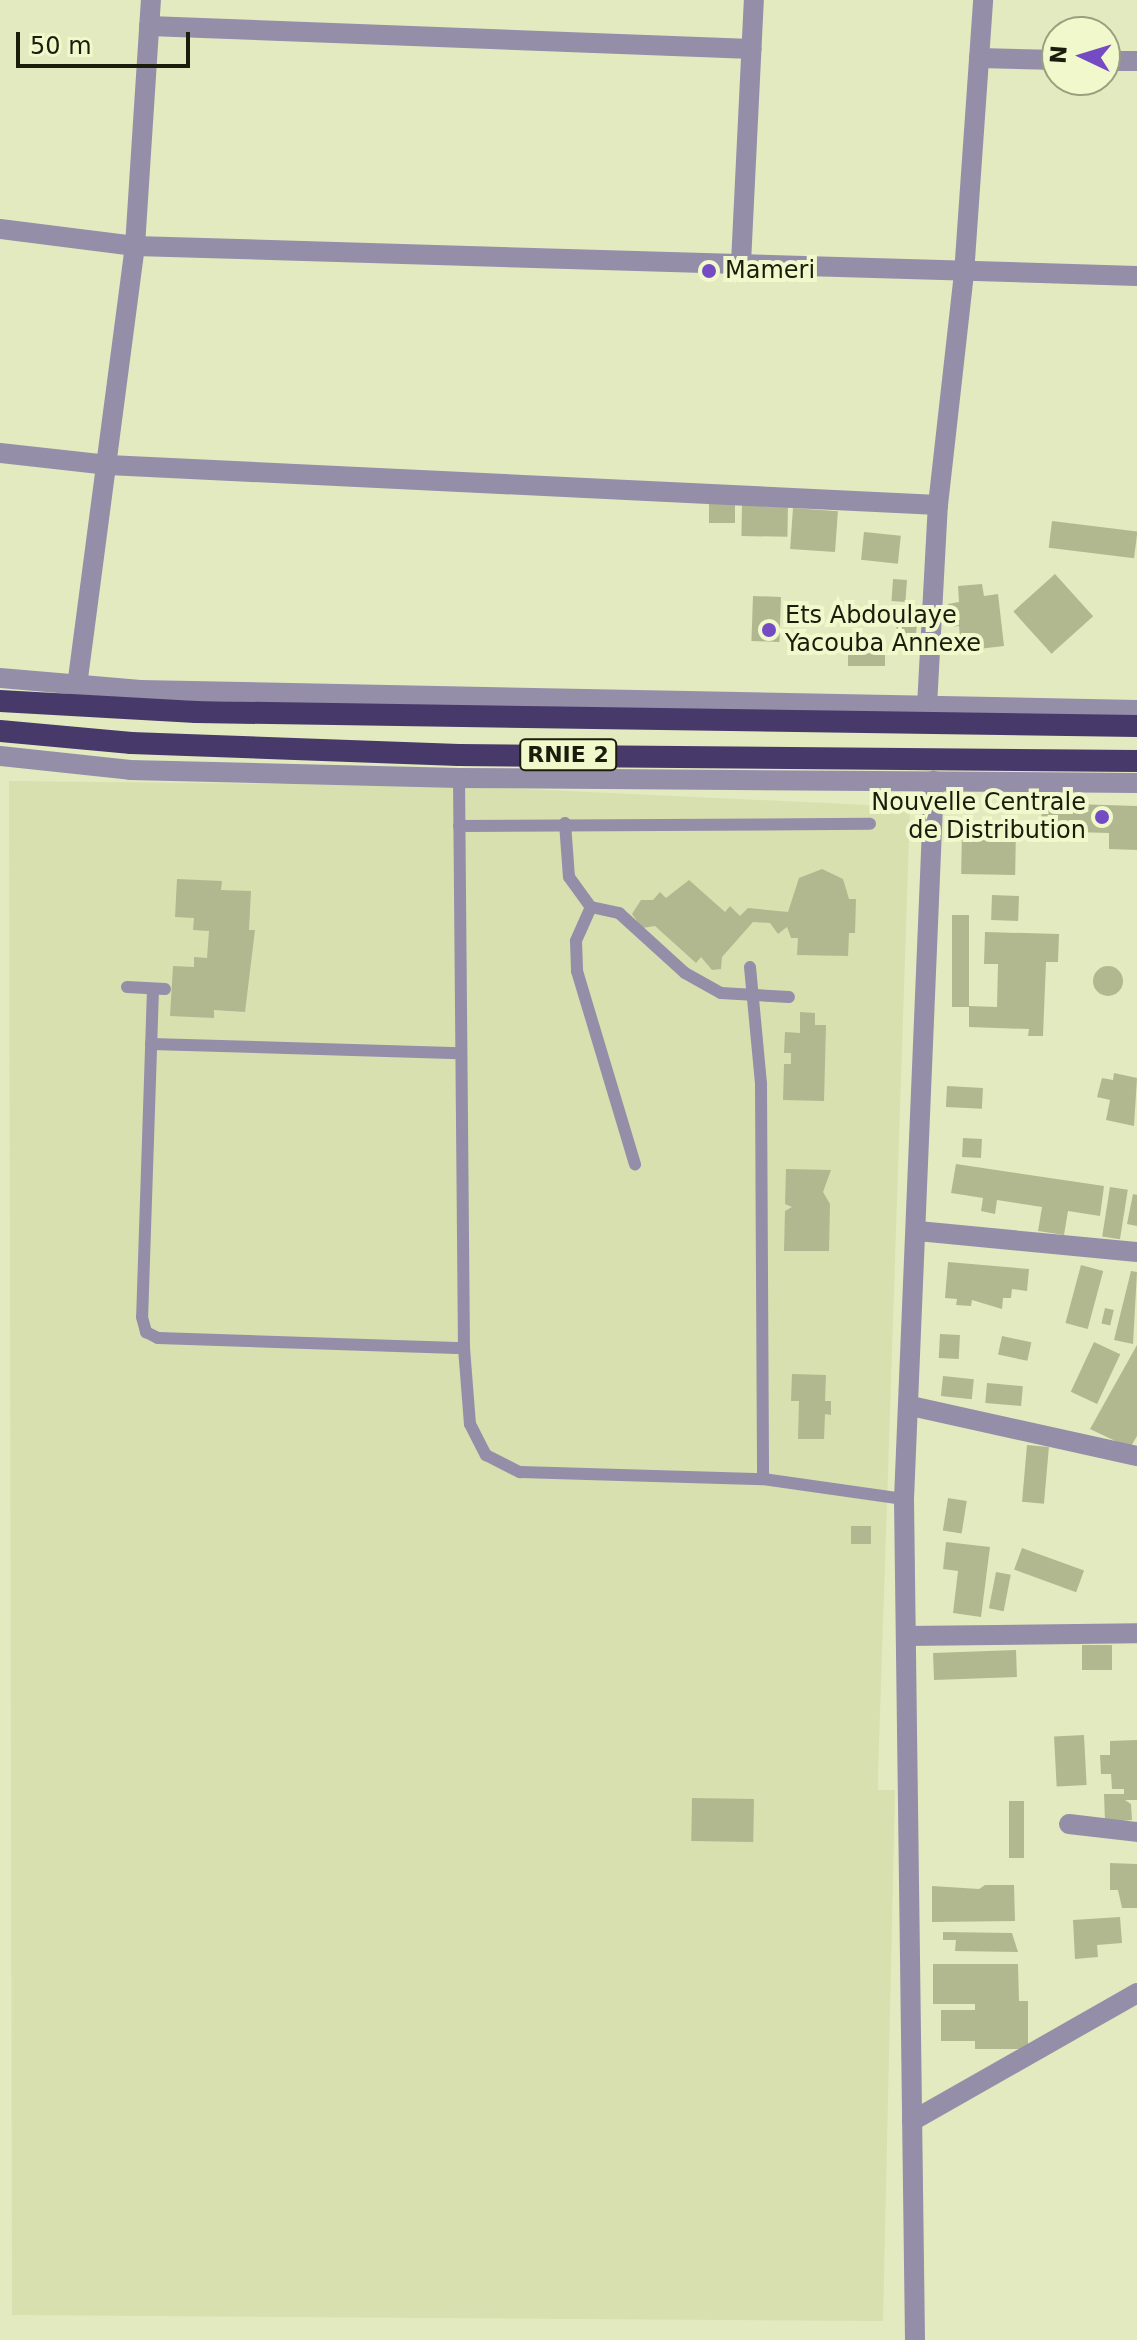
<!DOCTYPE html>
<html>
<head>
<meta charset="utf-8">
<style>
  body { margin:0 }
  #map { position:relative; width:1137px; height:2340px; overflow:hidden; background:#e3eabf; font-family:"DejaVu Sans",sans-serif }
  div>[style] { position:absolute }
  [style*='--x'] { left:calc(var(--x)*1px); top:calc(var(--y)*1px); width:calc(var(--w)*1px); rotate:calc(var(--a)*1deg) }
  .built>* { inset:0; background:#d7e0ae }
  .building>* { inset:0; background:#b1b88f; transform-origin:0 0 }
  .round { border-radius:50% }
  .service>* { height:12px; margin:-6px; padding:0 6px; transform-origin:6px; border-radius:6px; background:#948ea9 }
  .minor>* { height:20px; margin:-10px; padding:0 10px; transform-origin:10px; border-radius:10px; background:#948ea9 }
  .trunk>* { height:22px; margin:-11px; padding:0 11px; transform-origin:11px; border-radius:11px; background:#48396b }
  .dots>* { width:22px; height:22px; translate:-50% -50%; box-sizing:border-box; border:4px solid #f0f8cc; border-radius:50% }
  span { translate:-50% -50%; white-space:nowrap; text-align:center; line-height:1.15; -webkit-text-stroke:8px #f0f8cc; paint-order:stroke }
  .shield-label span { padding:2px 6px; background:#f0f8cc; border:2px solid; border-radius:6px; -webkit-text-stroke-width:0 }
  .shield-label { font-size:22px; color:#1a1c0c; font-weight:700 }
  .poi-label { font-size:24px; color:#1a1c0c }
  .left { translate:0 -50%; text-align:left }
  .right { translate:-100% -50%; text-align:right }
  .north { position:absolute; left:1041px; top:16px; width:80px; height:80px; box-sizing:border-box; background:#f0f8cc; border:2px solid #9aa07f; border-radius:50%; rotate:274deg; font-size:22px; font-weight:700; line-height:32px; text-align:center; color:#1a1c0c }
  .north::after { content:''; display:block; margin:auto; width:28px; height:36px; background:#754bc4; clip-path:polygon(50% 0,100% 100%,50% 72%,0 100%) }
  .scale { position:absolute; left:16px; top:32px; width:174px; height:36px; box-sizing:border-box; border:4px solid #1a1c0c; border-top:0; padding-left:10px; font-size:24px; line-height:28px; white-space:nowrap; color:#1a1c0c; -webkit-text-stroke:6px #f0f8cc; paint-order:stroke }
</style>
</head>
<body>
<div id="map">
  <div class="built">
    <i style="clip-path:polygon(9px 781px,459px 786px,910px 807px,878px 1774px,878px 1790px,895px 1790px,883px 2321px,12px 2315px)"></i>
  </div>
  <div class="building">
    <i style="left:709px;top:503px;width:26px;height:20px"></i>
    <i style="left:742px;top:503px;width:46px;height:33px;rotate:1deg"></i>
    <i style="left:793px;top:508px;width:45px;height:41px;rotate:4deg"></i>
    <i style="left:1052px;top:521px;width:86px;height:27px;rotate:7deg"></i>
    <i style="left:864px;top:532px;width:37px;height:28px;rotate:6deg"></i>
    <i style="left:1055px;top:574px;width:57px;height:56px;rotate:48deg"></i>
    <i style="left:893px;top:579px;width:14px;height:22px;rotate:4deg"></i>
    <i style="clip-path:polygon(982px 584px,984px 596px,998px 594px,1004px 646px,961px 651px,959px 626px,950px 627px,948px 604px,959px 602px,958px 586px)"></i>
    <i style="left:753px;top:596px;width:28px;height:45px;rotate:2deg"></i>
    <i style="left:897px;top:623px;width:20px;height:16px;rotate:6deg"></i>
    <i style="left:848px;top:642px;width:37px;height:24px"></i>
    <i style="clip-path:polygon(1042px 803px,1137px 806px,1137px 850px,1109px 849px,1109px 833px,1041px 831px)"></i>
    <i style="left:962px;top:827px;width:54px;height:47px;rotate:1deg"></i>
    <i style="clip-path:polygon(822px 869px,843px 879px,849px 899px,856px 899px,855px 933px,849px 933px,848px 956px,797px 955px,798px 938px,791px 938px,787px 927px,778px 934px,770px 923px,753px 922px,722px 957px,721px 969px,712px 970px,701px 957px,696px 963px,655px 926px,642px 928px,632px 914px,641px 900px,653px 900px,660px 892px,666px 898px,689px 880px,725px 912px,730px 906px,740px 916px,748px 908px,788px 912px,799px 878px)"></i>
    <i style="clip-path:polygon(177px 879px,222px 881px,221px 890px,251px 891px,249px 930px,255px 930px,245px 1012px,214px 1010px,214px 1018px,170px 1016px,173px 966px,194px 967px,194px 957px,207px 958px,209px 931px,193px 930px,194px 918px,175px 917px)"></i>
    <i style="left:992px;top:895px;width:27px;height:25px;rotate:2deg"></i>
    <i style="left:952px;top:915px;width:17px;height:92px"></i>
    <i style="clip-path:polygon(985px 932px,1059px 934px,1058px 962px,1046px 962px,1043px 1036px,1028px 1036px,1029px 1029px,969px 1027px,969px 1006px,997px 1007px,998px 964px,984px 964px)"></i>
    <i class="round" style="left:1093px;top:966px;width:30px;height:30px"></i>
    <i style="clip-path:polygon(800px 1012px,815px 1013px,815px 1025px,826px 1025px,824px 1101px,783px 1100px,784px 1064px,791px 1064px,791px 1053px,784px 1053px,785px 1032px,800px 1033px)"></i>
    <i style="clip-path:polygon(1114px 1073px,1137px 1078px,1134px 1126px,1106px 1120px,1110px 1100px,1097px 1097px,1102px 1078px,1113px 1080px)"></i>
    <i style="left:947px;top:1086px;width:36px;height:21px;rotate:3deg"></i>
    <i style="left:963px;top:1138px;width:19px;height:19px;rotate:3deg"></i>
    <i style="clip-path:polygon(956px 1164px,1104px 1186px,1100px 1216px,1068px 1211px,1064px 1235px,1038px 1231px,1042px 1207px,997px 1200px,995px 1214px,981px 1211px,983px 1198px,951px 1193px)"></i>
    <i style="clip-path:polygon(786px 1169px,831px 1170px,823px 1192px,830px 1204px,829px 1251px,784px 1251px,785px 1211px,792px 1207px,785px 1204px)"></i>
    <i style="left:1110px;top:1187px;width:18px;height:50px;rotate:9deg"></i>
    <i style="clip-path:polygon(1133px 1194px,1137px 1195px,1137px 1226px,1127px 1224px)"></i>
    <i style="clip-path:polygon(948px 1262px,1029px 1269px,1027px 1291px,1012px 1289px,1011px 1298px,1003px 1298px,1002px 1309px,972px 1300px,971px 1306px,956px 1305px,957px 1299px,945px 1298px)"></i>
    <i style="left:1081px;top:1265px;width:23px;height:60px;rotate:15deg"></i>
    <i style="clip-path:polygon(1131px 1271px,1137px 1272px,1133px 1344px,1114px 1340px)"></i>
    <i style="left:1105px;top:1308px;width:9px;height:16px;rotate:13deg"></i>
    <i style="left:940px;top:1334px;width:20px;height:24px;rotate:3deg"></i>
    <i style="left:1002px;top:1336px;width:30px;height:19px;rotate:12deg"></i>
    <i style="left:1094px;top:1342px;width:29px;height:55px;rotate:25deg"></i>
    <i style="clip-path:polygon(1137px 1345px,1137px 1436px,1130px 1448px,1090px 1429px)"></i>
    <i style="clip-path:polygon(792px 1374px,826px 1375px,825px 1401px,831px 1401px,831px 1415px,825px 1414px,824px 1439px,798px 1439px,799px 1401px,791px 1401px)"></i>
    <i style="left:943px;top:1376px;width:31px;height:20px;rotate:6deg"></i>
    <i style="left:987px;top:1383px;width:36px;height:20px;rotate:5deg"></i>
    <i style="left:1027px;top:1445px;width:22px;height:57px;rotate:5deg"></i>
    <i style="left:948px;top:1498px;width:19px;height:33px;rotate:9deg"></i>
    <i style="left:851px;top:1526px;width:20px;height:18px"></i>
    <i style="clip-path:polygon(946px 1542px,990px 1547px,981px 1617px,953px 1613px,958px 1571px,943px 1569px)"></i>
    <i style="left:1022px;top:1548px;width:66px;height:23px;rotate:20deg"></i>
    <i style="left:996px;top:1572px;width:15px;height:37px;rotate:11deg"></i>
    <i style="left:1112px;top:1645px;width:25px;height:30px;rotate:90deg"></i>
    <i style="left:1016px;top:1650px;width:27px;height:83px;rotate:88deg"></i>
    <i style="left:1084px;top:1735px;width:50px;height:30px;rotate:87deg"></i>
    <i style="clip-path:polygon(1137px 1740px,1137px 1800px,1125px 1800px,1131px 1804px,1132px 1820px,1105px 1822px,1104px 1794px,1124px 1794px,1124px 1789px,1112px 1789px,1111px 1774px,1101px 1774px,1100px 1755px,1110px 1755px,1110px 1741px)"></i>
    <i style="left:692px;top:1798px;width:62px;height:43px;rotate:1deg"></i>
    <i style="left:1009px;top:1801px;width:15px;height:57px"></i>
    <i style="clip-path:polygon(1110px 1863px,1137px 1864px,1137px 1908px,1122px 1908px,1118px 1890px,1110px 1890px)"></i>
    <i style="clip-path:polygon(985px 1885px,1014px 1885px,1015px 1921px,932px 1922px,932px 1886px,979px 1889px)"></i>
    <i style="clip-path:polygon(1120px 1917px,1122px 1943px,1097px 1945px,1098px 1957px,1075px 1959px,1073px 1920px)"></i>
    <i style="clip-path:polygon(943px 1932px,1012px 1933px,1018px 1952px,955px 1951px,956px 1940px,943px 1940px)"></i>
    <i style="clip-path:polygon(933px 1964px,1018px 1964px,1019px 2001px,1028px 2001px,1028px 2049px,975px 2049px,975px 2041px,941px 2041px,941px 2010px,975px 2010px,975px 2004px,933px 2004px)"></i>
  </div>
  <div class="service">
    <i style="--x:459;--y:778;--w:570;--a:89.5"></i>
    <i style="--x:464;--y:1348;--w:76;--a:85.5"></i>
    <i style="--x:470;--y:1424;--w:35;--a:63"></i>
    <i style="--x:486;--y:1455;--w:38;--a:27"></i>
    <i style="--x:520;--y:1472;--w:243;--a:1.7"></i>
    <i style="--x:763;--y:1479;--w:142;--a:8.1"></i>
    <i style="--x:565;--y:823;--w:54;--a:85.8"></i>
    <i style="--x:569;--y:877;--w:37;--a:54"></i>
    <i style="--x:591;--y:907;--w:37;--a:114"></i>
    <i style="--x:576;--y:941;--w:30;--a:88"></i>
    <i style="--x:577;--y:971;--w:202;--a:73.3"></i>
    <i style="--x:459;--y:826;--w:411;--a:-0.3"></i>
    <i style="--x:591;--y:907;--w:29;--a:12"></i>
    <i style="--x:619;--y:913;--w:89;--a:42.3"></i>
    <i style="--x:685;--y:973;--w:41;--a:29.1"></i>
    <i style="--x:721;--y:993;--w:68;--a:3.4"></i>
    <i style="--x:750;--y:967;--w:118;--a:84.6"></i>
    <i style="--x:761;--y:1084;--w:395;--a:89.7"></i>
    <i style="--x:127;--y:987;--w:38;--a:3"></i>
    <i style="--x:153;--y:989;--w:328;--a:91.9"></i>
    <i style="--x:142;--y:1317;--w:16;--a:75"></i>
    <i style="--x:146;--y:1332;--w:13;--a:27"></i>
    <i style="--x:158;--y:1338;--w:306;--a:1.9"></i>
    <i style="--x:151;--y:1044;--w:309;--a:1.7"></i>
  </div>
  <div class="minor">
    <i style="--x:149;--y:26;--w:603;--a:2.18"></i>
    <i style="--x:979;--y:58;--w:78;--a:1.5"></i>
    <i style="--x:1105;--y:61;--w:32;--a:0"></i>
    <i style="--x:0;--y:229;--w:136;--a:7.2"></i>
    <i style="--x:135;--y:246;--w:1002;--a:1.71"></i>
    <i style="--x:741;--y:263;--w:263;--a:-87.2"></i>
    <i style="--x:0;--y:453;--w:109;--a:6.3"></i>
    <i style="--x:108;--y:465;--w:831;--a:2.76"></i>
    <i style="--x:0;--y:678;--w:141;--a:4.9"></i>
    <i style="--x:140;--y:690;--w:997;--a:1.15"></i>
    <i style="--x:77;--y:686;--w:444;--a:-82.5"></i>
    <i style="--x:135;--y:246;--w:247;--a:-86.3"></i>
    <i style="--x:927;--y:706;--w:201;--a:-86.9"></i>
    <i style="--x:938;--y:505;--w:232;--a:-83.6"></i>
    <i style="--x:964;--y:274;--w:275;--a:-86"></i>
    <i style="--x:0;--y:756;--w:131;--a:6.1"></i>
    <i style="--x:130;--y:770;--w:329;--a:1.4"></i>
    <i style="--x:459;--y:778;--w:678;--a:0.42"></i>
    <i style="--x:918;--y:1231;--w:220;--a:5.5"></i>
    <i style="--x:911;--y:1406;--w:231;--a:12.5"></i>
    <i style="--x:906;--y:1636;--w:231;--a:-0.7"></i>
    <i style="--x:1069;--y:1824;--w:68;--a:6.7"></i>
    <i style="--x:912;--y:2121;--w:259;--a:-29.6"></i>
    <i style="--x:915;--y:2340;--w:841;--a:-90.75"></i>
    <i style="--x:904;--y:1499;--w:719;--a:-87.61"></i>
  </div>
  <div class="trunk">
    <i style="--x:0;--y:701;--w:196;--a:3.2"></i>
    <i style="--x:196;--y:712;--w:941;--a:0.85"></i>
    <i style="--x:0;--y:731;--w:132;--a:5.2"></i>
    <i style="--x:131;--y:743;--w:328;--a:2.1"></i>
    <i style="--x:459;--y:755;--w:678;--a:0.51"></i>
  </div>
  <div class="dots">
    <i style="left:709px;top:271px;background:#754bc4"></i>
    <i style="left:769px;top:630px;background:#754bc4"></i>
    <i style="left:1102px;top:817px;background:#754bc4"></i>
  </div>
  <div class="shield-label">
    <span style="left:568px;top:755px">RNIE 2</span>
  </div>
  <div class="poi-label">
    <span class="left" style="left:725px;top:271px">Mameri</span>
    <span class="left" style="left:785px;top:630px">Ets Abdoulaye<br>Yacouba Annexe</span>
    <span class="right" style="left:1086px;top:817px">Nouvelle Centrale<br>de Distribution</span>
  </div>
  <div class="north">N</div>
  <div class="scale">50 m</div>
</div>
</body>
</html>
